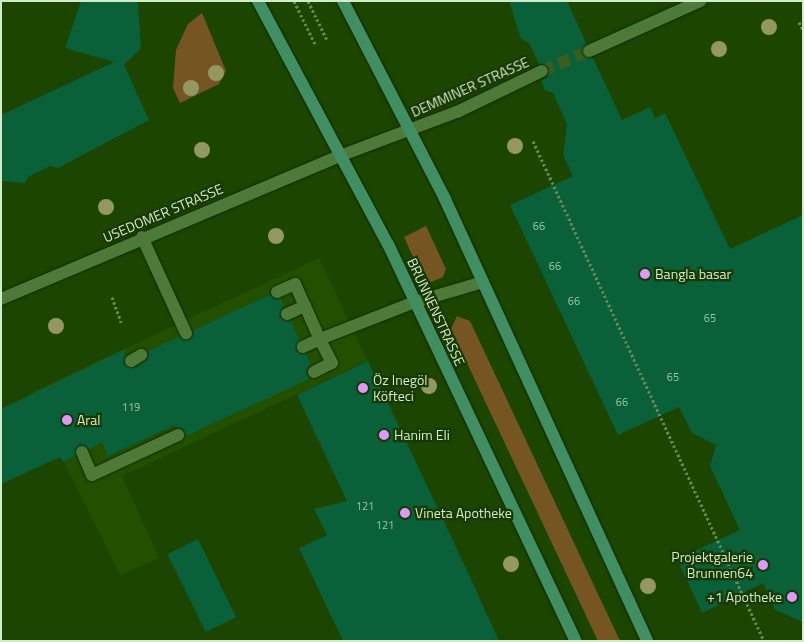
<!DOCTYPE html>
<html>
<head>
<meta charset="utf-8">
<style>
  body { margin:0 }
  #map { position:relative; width:804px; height:642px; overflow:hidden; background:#1b4500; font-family:"Titillium Web",sans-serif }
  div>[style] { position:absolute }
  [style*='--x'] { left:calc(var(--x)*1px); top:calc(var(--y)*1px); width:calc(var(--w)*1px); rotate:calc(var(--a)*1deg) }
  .built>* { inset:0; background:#225000 }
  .green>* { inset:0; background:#755623 }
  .building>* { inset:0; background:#096039; transform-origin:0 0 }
  .street-tunnel>* { height:12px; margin-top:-6px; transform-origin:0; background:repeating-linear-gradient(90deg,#365e1e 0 12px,transparent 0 18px) }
  .path>* { height:3px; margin-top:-1.5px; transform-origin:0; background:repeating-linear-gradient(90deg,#668952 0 2.5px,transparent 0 5px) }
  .roads { filter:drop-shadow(0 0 1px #112705) drop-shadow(0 0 1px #112705) }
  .lane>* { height:12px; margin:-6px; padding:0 6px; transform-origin:6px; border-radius:6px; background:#4e7a39 }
  .street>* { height:12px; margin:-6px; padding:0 6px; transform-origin:6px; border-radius:6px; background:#4e7a39 }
  .secondary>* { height:12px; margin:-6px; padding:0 6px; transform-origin:6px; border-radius:6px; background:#408e62 }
  .trees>* { width:16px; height:16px; margin:-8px; border-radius:50%; background:#949761 }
  .dots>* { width:14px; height:14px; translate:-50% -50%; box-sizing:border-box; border:2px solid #183805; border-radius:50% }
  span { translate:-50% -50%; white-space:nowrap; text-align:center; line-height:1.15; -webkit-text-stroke:4.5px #183805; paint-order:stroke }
  .number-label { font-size:11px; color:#a0c8a4 }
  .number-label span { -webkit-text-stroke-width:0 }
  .street-label { font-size:14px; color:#d2ebc8 }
  .poi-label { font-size:14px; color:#d2ebc8 }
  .left { translate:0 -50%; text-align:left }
  .right { translate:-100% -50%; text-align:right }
  .frame { position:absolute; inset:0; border:2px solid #d2ebc8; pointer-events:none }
</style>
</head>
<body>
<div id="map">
  <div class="built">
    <i style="clip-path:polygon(319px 258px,368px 361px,122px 476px,159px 558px,120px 575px,30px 393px)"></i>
  </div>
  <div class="green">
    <i style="clip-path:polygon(202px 13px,226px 71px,219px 84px,180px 103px,173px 88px,176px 50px,188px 24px)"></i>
    <i style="clip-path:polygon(426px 226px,446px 269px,443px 277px,431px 282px,423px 279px,404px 237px)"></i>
    <i style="clip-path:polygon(457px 316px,470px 321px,620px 641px,598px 641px,451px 329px)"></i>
  </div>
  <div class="building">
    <i style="clip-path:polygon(81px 1px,138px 1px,141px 48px,124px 65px,149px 120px,58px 168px,50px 166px,28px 177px,25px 183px,1px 181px,1px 115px,114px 62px,65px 48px)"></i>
    <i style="clip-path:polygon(509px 1px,567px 1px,586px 43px,582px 55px,593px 58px,622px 120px,650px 107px,655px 118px,665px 113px,730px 249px,803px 215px,803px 622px,775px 610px,763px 583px,702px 613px,677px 559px,740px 530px,710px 466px,716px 445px,692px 433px,679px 407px,618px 435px,510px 205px,573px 176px,563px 155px,567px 124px,553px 93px,545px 90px,541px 81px,548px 76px,549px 68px,539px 64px,529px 43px,521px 39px)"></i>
    <i style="clip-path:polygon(269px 295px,281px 299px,284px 306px,279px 317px,291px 321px,299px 340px,296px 351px,306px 354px,311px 364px,306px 371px,309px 379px,186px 436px,183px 429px,173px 426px,108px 456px,102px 442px,89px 449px,79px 444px,75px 456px,63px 462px,60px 457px,1px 484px,1px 409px,125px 349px,124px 365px,135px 368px,148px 359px,148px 351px,179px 337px,190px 340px,194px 330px)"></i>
    <i style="clip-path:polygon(368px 361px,466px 568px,499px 641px,343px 641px,299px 548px,327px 535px,314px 509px,347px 501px,297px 395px)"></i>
    <i style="left:198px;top:539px;width:87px;height:34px;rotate:64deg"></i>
  </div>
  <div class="street-tunnel">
    <i style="--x:542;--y:71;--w:51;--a:-23.1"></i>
  </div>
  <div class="path">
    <i style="--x:294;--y:1;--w:50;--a:63.9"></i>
    <i style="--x:308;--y:1;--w:43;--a:64"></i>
    <i style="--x:799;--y:22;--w:9;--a:63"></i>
    <i style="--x:533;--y:141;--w:551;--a:65.2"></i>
    <i style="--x:112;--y:297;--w:27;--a:70"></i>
  </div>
  <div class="roads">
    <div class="lane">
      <i style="--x:142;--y:237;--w:106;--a:65.4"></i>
      <i style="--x:277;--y:292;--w:20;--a:-24"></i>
      <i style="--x:295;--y:284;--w:24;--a:66"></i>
      <i style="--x:287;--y:314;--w:20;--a:-24"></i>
      <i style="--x:305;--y:306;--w:36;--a:66"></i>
      <i style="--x:320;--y:339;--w:19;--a:155"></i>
      <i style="--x:131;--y:361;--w:12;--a:-31"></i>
      <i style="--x:314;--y:372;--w:20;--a:-27"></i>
      <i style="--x:332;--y:363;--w:27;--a:-117"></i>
      <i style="--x:320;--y:339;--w:102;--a:-21.3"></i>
      <i style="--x:415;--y:302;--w:71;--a:-16.4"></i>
      <i style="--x:82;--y:452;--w:25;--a:67"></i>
      <i style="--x:92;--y:475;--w:95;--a:-24.9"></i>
    </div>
    <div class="street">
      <i style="--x:589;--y:51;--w:122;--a:-24.2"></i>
      <i style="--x:1;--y:299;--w:365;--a:-22.9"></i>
      <i style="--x:337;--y:157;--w:128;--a:-20.6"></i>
      <i style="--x:457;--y:112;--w:94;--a:-25.8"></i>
    </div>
    <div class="secondary">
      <i style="--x:258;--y:1;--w:276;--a:61.9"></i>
      <i style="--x:388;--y:244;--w:439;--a:64.7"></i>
      <i style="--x:343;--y:1;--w:223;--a:62.7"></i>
      <i style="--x:445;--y:199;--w:486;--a:65.4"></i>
    </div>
  </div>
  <div class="trees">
    <i style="left:769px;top:27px"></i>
    <i style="left:719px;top:49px"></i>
    <i style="left:216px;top:73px"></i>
    <i style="left:191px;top:88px"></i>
    <i style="left:515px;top:146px"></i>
    <i style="left:202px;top:150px"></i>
    <i style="left:106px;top:207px"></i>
    <i style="left:276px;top:236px"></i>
    <i style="left:56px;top:326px"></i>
    <i style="left:429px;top:386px"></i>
    <i style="left:511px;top:564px"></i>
    <i style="left:648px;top:586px"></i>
  </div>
  <div class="dots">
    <i style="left:645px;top:274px;background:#dc99f5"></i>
    <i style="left:363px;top:388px;background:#dc99f5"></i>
    <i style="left:67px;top:420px;background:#dc99f5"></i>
    <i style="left:384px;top:435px;background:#dc99f5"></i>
    <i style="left:405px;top:513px;background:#dc99f5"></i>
    <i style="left:763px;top:565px;background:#dc99f5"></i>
    <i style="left:792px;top:597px;background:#dc99f5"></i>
  </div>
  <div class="number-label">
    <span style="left:539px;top:226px">66</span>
    <span style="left:555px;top:266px">66</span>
    <span style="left:574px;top:301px">66</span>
    <span style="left:710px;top:318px">65</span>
    <span style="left:673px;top:377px">65</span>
    <span style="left:622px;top:402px">66</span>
    <span style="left:131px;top:407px">119</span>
    <span style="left:365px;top:506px">121</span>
    <span style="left:385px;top:525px">121</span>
  </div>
  <div class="street-label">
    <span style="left:470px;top:87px;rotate:-24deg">DEMMINER STRASSE</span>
    <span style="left:163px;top:213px;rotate:-23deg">USEDOMER STRASSE</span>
    <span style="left:436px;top:312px;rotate:65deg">BRUNNENSTRASSE</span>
  </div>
  <div class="poi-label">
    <span class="left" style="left:655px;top:274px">Bangla basar</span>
    <span class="left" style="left:373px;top:388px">Öz Inegöl<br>Köfteci</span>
    <span class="left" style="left:77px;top:420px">Aral</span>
    <span class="left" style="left:394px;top:435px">Hanim Eli</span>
    <span class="left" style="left:415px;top:513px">Vineta Apotheke</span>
    <span class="right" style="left:753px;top:565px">Projektgalerie<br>Brunnen64</span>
    <span class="right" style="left:782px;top:597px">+1 Apotheke</span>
  </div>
  <div class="frame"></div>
</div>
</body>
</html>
